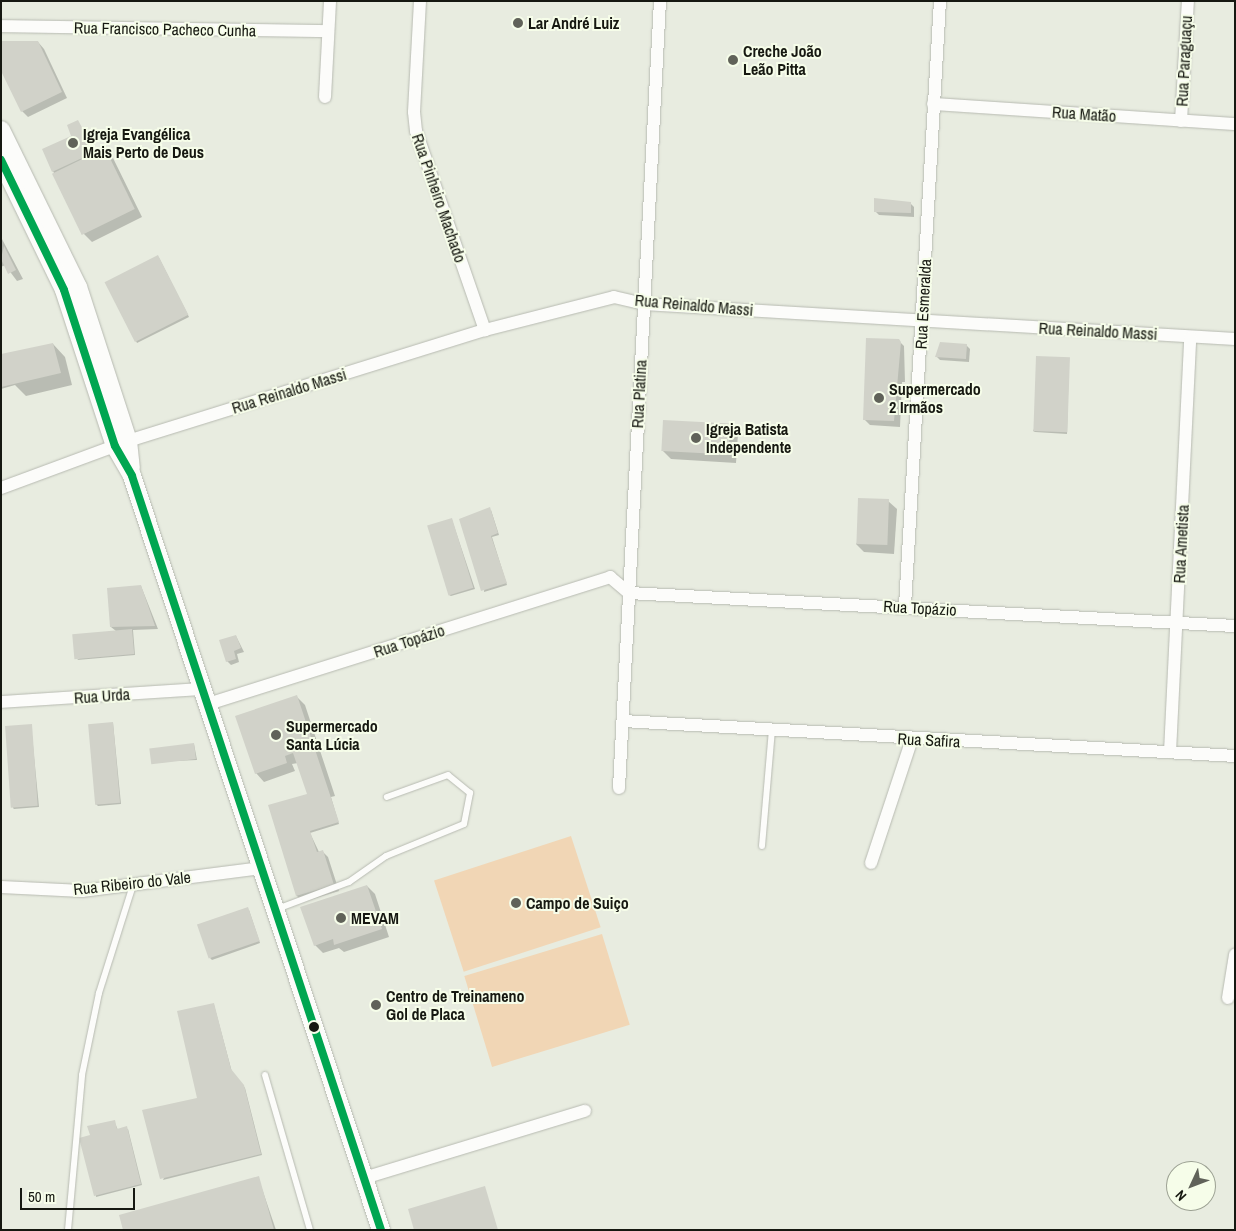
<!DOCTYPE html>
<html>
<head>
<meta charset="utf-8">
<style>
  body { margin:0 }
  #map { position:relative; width:1236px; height:1231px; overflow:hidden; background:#e8ece0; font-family:"Archivo Narrow",sans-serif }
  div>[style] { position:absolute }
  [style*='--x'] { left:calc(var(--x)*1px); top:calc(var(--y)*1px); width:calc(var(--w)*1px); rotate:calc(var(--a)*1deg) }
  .green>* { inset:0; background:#f1d6b5; transform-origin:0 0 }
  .shadow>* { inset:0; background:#0003 }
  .building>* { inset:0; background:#d1d2c9; transform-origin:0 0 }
  .roads { filter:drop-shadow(0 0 1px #b7bab1) drop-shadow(0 0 1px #b7bab1) }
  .service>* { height:6px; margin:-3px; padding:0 3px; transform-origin:3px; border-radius:3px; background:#fcfcfa }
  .minor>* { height:12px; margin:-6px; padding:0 6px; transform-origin:6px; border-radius:6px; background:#fcfcfa }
  .secondary>* { height:18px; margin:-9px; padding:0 9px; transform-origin:9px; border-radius:9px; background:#fcfcfa }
  .bus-1>* { height:8px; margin:-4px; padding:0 4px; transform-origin:4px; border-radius:4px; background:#00a651 }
  .dots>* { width:14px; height:14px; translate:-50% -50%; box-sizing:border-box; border:2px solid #f6fde9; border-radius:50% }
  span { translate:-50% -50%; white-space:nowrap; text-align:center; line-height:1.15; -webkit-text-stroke:4px #f6fde9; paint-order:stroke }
  .poi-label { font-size:16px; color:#161811; font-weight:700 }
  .left { translate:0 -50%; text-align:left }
  .street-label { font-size:16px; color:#161811 }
  .frame { position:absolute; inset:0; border:2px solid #161811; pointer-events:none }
  .north { position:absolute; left:1166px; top:1161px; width:50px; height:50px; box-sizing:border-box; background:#f6fde9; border:1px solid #9ca193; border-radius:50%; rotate:227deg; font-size:14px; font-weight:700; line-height:20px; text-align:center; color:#161811 }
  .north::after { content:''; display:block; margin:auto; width:18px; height:22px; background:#606259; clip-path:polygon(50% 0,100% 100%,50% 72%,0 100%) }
  .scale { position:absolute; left:20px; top:1188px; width:115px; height:22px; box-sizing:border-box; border:2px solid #161811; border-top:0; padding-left:6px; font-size:15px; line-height:18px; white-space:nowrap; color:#161811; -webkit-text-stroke:4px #f6fde9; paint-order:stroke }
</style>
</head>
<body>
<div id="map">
  <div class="green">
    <i style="left:571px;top:836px;width:96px;height:144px;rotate:72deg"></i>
    <i style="left:602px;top:934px;width:95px;height:144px;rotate:73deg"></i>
  </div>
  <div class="shadow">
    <i style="clip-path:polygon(38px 42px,44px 49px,67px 98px,28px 117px,22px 111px)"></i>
    <i style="clip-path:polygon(78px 122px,98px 153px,105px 150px,113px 158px,142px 217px,92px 242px,84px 234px,53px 171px)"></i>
    <i style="clip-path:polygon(910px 203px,914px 207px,914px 217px,879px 215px,875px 211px)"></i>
    <i style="clip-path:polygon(1px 238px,2px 239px,23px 279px,17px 281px,5px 265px,1px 267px)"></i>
    <i style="clip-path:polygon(159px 258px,189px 317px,137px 343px,136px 341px)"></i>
    <i style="clip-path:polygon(898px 340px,904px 346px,905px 382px,902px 382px,900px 427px,870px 425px,864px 419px)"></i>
    <i style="clip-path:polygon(53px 344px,65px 357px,72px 385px,26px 396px,15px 385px,1px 389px,1px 356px)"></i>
    <i style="clip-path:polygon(966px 345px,970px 349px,969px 362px,940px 360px,937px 357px)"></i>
    <i style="clip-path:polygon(1069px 359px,1067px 434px,1035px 432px,1033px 431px)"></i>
    <i style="clip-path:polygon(729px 426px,738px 434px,736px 463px,671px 459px,663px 451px)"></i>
    <i style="clip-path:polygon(888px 501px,897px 509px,894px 554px,864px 552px,856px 544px)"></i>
    <i style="clip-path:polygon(491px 510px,499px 535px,492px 537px,507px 585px,484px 592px)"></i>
    <i style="clip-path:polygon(452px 520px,475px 589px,451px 596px,449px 595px)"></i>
    <i style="clip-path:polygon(141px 586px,158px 629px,133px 630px,135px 655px,77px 660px,116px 631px,111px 627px)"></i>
    <i style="clip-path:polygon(236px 636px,244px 652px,237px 654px,239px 662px,231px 665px,227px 661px)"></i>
    <i style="clip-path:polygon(297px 697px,305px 705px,335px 796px,331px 797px,339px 824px,310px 833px,319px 852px,322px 851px,328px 857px,339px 891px,303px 902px,297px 896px,287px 861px,309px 795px,298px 763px,292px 764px,295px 771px,264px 782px,256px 773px)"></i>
    <i style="clip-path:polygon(113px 723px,121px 804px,98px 806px,96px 804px)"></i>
    <i style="clip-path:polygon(31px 725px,39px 807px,14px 809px,13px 808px)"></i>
    <i style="clip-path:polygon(194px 744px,197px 760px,151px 762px)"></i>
    <i style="clip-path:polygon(367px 886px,375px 894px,389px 937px,344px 952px,339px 948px,323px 953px,315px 945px)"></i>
    <i style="clip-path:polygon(249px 910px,260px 943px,212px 960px,210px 958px)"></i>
    <i style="clip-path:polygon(214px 1005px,232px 1072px,245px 1088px,262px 1155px,163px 1180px,198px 1099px)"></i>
    <i style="clip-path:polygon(114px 1121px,118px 1130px,128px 1129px,142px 1185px,96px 1197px,91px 1136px)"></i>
    <i style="clip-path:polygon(258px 1177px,276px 1230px,125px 1230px)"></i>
  </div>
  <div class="building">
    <i style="clip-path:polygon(1px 41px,38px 41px,62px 92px,21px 112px,1px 71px)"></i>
    <i style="clip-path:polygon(78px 120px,95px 152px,52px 172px,42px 149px,71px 136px,67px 125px)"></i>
    <i style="left:105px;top:148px;width:68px;height:59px;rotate:64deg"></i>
    <i style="clip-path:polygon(874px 198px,911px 202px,911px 213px,874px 212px)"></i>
    <i style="clip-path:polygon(4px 246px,16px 270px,8px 274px,1px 259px)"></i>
    <i style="left:158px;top:255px;width:67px;height:60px;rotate:63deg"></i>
    <i style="clip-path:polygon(866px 338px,899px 339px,901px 342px,894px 421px,863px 420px)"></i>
    <i style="clip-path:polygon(940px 342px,967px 344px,966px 359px,935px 357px)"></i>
    <i style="clip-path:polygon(53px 343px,61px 373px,1px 387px,1px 354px)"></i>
    <i style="left:1036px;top:356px;width:34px;height:75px;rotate:2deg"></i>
    <i style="left:663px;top:420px;width:67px;height:31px;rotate:3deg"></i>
    <i style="left:858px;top:498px;width:31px;height:46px;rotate:2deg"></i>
    <i style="clip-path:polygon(490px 507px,498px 533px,491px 536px,507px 583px,481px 591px,459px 519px)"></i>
    <i style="left:452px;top:518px;width:73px;height:26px;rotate:73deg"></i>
    <i style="clip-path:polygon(141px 585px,155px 626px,110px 627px,107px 588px)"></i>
    <i style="left:132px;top:629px;width:25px;height:60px;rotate:85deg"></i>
    <i style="clip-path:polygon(236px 635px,241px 648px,234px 651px,236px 659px,226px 662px,219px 640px)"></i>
    <i style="clip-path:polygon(297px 695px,339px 822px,310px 831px,317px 852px,323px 850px,334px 885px,296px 896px,268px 805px,307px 794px,293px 753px,285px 756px,287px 763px,255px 774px,235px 716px)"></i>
    <i style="left:113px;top:722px;width:81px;height:25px;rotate:85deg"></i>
    <i style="left:32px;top:724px;width:82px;height:27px;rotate:86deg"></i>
    <i style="left:194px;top:743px;width:16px;height:45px;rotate:83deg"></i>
    <i style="clip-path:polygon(367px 885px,382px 929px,334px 945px,333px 939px,314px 946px,300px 907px)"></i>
    <i style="left:248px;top:907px;width:36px;height:54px;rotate:71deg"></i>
    <i style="clip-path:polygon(214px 1003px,231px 1069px,244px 1085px,261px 1154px,160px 1179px,142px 1110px,197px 1098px,177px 1011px)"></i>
    <i style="clip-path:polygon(115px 1120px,117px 1129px,127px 1126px,141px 1184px,94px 1196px,79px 1138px,90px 1135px,87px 1126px)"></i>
    <i style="clip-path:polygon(259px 1176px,274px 1230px,123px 1230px,119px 1215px)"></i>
    <i style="clip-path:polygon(485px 1186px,498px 1230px,414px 1230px,408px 1209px)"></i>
  </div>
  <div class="roads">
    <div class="service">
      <i style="--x:762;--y:846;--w:117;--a:-85.1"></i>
      <i style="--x:277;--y:909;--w:77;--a:-20.6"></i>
      <i style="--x:349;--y:882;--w:45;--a:-35.1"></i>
      <i style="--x:386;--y:856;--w:84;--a:-22.3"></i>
      <i style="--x:464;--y:824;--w:32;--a:-79"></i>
      <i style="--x:470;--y:793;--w:28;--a:-141"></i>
      <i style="--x:448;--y:775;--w:65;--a:160.2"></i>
      <i style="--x:265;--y:1075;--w:161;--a:73.8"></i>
      <i style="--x:68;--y:1230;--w:156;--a:-84.8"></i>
      <i style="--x:82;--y:1075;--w:84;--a:-78.3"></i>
      <i style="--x:99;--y:993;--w:113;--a:-72.5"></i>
    </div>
    <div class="minor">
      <i style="--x:420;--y:1;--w:111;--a:93.1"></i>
      <i style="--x:414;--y:112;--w:19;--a:84"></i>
      <i style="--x:416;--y:131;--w:211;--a:70.9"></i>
      <i style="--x:1;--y:26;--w:327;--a:0.9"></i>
      <i style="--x:325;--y:97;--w:96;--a:-87"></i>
      <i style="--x:933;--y:104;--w:303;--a:3.8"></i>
      <i style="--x:1181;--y:121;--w:120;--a:-86.7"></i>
      <i style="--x:1;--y:488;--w:135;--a:-20.3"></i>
      <i style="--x:128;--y:441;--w:374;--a:-17.3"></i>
      <i style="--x:485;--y:330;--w:133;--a:-14.3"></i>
      <i style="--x:614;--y:297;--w:31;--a:13"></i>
      <i style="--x:644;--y:304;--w:592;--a:3.39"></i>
      <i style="--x:905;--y:606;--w:606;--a:-86.69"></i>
      <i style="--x:1;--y:702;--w:202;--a:-3.7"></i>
      <i style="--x:208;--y:704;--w:422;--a:-17.5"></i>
      <i style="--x:610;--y:577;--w:25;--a:40"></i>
      <i style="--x:629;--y:593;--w:607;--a:3.12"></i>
      <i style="--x:623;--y:721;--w:613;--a:3.27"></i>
      <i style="--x:1170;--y:752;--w:415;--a:-87.2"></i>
      <i style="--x:619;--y:788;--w:788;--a:-87.02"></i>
      <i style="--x:871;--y:863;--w:131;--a:-71.7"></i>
      <i style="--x:1;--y:887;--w:81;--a:2.8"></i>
      <i style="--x:82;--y:891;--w:181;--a:-7.3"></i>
      <i style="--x:1228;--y:998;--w:44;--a:-80.8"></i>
      <i style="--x:364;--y:1178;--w:231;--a:-16.9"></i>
    </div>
    <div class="secondary">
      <i style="--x:1;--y:130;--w:175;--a:63.9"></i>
      <i style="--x:78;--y:287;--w:162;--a:72"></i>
      <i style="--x:128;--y:441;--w:27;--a:84"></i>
      <i style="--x:1;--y:160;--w:144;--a:64.1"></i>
      <i style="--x:64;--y:290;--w:164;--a:71.9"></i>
      <i style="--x:115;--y:446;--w:34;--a:60"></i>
      <i style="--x:132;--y:476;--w:794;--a:71.72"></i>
    </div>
  </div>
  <div class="bus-1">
    <i style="--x:1;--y:160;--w:144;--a:64.1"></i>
    <i style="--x:64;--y:290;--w:164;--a:71.9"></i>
    <i style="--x:115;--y:446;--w:34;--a:60"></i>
    <i style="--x:132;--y:476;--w:794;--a:71.72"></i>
  </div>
  <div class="dots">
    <i style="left:518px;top:23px;background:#606259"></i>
    <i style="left:733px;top:60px;background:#606259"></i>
    <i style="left:73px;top:143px;background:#606259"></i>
    <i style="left:879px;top:398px;background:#606259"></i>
    <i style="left:696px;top:438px;background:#606259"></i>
    <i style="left:276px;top:735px;background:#606259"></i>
    <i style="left:516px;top:903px;background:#606259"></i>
    <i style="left:341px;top:918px;background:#606259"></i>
    <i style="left:376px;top:1005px;background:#606259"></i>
    <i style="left:314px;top:1027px;background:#161811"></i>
  </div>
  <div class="poi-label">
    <span class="left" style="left:528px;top:23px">Lar André Luiz</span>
    <span class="left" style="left:743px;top:60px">Creche João<br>Leão Pitta</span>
    <span class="left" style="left:83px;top:143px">Igreja Evangélica<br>Mais Perto de Deus</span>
    <span class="left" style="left:889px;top:398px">Supermercado<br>2 Irmãos</span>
    <span class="left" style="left:706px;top:438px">Igreja Batista<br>Independente</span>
    <span class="left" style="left:286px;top:735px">Supermercado<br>Santa Lúcia</span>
    <span class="left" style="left:526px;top:903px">Campo de Suiço</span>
    <span class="left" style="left:351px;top:918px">MEVAM</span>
    <span class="left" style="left:386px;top:1005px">Centro de Treinameno<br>Gol de Placa</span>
  </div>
  <div class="street-label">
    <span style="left:165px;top:29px;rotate:1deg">Rua Francisco Pacheco Cunha</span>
    <span style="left:1184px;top:61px;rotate:-87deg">Rua Paraguaçu</span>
    <span style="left:1084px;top:114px;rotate:4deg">Rua Matão</span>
    <span style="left:439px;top:198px;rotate:71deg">Rua Pinheiro Machado</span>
    <span style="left:923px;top:304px;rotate:-87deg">Rua Esmeralda</span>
    <span style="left:694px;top:305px;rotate:5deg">Rua Reinaldo Massi</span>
    <span style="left:1098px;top:331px;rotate:3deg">Rua Reinaldo Massi</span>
    <span style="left:289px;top:391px;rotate:-17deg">Rua Reinaldo Massi</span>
    <span style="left:639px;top:394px;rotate:-87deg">Rua Platina</span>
    <span style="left:1181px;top:544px;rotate:-87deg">Rua Ametista</span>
    <span style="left:920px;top:608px;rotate:3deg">Rua Topázio</span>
    <span style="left:409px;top:641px;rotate:-18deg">Rua Topázio</span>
    <span style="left:102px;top:696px;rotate:-4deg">Rua Urda</span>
    <span style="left:929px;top:740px;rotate:3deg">Rua Safira</span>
    <span style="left:132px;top:883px;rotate:-6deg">Rua Ribeiro do Vale</span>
  </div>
  <div class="frame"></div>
  <div class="north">N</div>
  <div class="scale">50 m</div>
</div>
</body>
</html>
